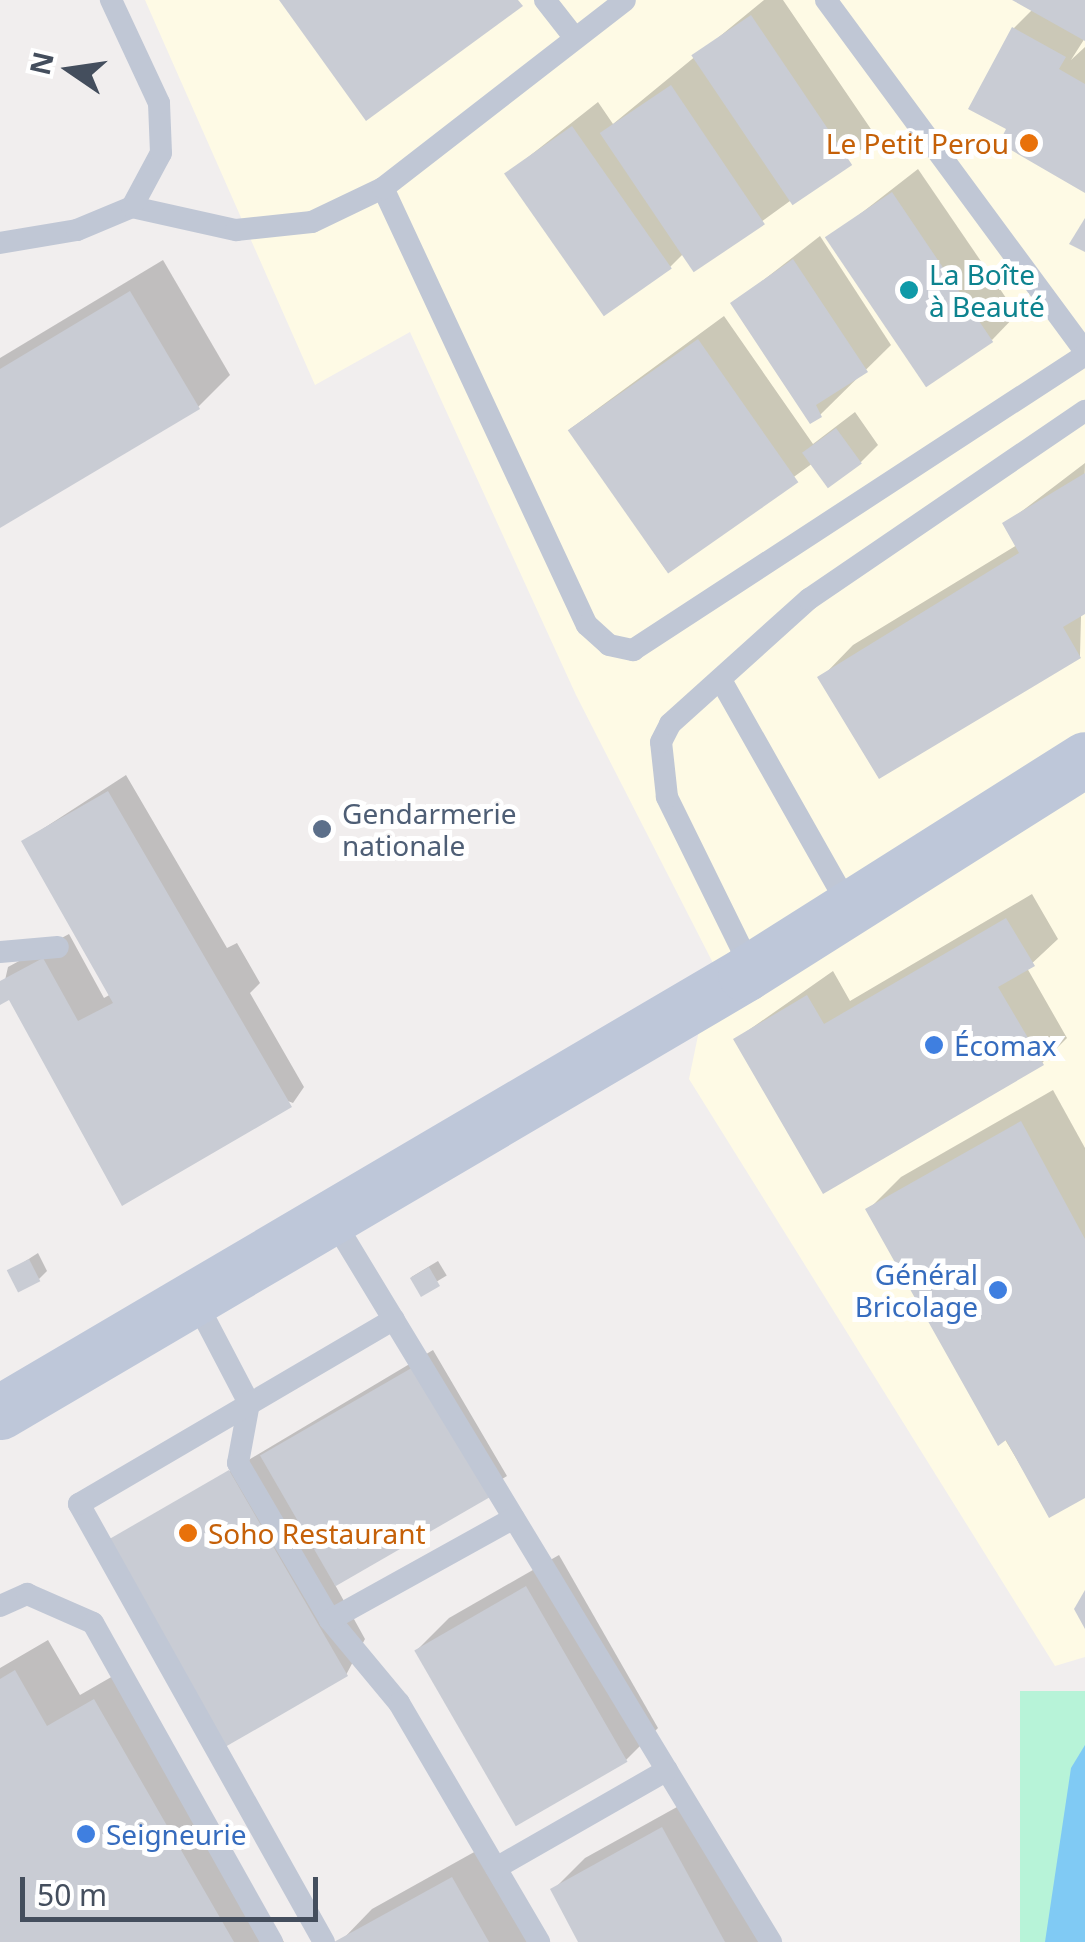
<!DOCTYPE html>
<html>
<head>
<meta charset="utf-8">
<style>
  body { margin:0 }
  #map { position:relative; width:1085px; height:1942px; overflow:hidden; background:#f1eeee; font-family:"Noto Sans",sans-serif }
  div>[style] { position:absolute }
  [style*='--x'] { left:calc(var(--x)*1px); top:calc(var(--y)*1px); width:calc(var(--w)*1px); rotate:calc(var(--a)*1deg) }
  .commercial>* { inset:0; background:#fefae5 }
  .green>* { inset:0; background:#b7f3d8; transform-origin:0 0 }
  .water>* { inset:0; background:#80caf4 }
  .shadow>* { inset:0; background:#0003; transform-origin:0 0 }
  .building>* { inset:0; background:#c9ccd4; transform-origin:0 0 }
  .lane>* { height:22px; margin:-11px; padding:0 11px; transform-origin:11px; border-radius:11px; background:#c0c7d5 }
  .secondary>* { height:55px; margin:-27.5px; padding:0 27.5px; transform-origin:27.5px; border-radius:27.5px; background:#bec7d9 }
  .dots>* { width:28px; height:28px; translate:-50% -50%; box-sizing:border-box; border:5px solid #fff; border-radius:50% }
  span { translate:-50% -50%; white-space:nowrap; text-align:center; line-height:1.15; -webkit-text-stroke:10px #fff; paint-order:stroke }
  .food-label { font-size:28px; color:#c56008 }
  .right { translate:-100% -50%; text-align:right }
  .left { translate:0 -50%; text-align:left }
  .culture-label { font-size:28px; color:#0d838f }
  .service-label { font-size:28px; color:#4e5e75 }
  .shop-label { font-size:28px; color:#366cbe }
  .north { position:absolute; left:20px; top:20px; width:100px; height:100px; -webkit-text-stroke:8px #fff; paint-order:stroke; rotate:283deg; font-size:28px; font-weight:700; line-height:40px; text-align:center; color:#444e5d }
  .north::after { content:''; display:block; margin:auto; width:35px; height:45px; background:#444e5d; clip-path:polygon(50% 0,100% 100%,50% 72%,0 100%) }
  .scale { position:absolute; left:20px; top:1877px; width:298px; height:45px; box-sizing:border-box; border:5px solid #444e5d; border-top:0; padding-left:12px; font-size:30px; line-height:35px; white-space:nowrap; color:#444e5d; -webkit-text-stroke:8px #fff; paint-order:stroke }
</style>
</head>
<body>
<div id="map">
  <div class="commercial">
    <i style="clip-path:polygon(145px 0,1085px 0,1085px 1657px,1055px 1666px,689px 1079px,713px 963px,576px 695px,410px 332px,315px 385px)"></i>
  </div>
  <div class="green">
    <i style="left:1085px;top:1691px;width:251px;height:65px;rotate:90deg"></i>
  </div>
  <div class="water">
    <i style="clip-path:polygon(1085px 1745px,1085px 1942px,1045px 1942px,1071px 1768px)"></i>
  </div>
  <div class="shadow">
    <i style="clip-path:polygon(764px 0,783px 0,877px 138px,696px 269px,685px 252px,670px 267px,508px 173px,598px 102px,613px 124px)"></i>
    <i style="clip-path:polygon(1017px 0,1085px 0,1085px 38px,1071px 60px,1085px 47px,1085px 190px,1010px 128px,1014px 28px,1033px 9px)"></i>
    <i style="clip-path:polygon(918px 169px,1017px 314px,992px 340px,828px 239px)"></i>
    <i style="clip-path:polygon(820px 236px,891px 345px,820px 415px,733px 304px)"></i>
    <i style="clip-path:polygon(163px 260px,230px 375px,198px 407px,0 525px,0 358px)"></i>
    <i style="clip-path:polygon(724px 316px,813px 444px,855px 412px,878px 445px,861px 462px,813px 463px,666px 570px,570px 429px)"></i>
    <i style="clip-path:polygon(1085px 463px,1080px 656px,821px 678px,853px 645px,1017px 545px,1005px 524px)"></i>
    <i style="clip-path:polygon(126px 775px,227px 948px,237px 943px,260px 983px,250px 993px,304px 1087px,293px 1103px,10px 996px,0 1002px,8px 967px,69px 934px,104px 998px,111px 994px,24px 841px)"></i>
    <i style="clip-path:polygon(1032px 894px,1058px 939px,1027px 968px,1067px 1038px,1042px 1063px,736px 1039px,833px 971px,850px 1001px)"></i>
    <i style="clip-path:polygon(1053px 1090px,1085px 1148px,1085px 1495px,1050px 1515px,868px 1210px,901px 1177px)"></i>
    <i style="clip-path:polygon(38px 1253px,47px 1271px,39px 1279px,10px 1271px)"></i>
    <i style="left:438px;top:1261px;width:17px;height:31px;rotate:59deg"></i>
    <i style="clip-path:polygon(433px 1350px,507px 1476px,334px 1583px,365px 1639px,346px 1675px,104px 1546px)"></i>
    <i style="clip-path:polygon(559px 1555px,658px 1728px,626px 1760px,417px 1650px,449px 1618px)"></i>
    <i style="clip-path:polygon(48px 1640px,80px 1695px,127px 1668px,284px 1942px,0 1942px,0 1668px)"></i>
    <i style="clip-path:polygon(695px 1797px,775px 1942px,581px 1942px,553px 1890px,585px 1858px)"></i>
    <i style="clip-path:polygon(485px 1846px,539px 1942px,340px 1942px,372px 1909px)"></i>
  </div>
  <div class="building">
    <i style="clip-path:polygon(279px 0,518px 0,523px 6px,366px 121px)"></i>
    <i style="clip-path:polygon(1012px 0,1085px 0,1085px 41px)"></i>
    <i style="left:751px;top:15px;width:181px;height:72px;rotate:56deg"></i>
    <i style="clip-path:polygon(1012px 27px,1066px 57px,1059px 69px,1085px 84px,1085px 193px,999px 143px,1006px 129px,968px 109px)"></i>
    <i style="left:671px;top:85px;width:168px;height:86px;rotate:56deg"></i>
    <i style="left:572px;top:126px;width:174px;height:83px;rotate:55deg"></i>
    <i style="left:892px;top:192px;width:181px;height:81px;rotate:56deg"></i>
    <i style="clip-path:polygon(1085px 218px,1085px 252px,1069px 244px)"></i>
    <i style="clip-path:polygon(793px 259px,868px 372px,816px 405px,822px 417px,810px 424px,730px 303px)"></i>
    <i style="clip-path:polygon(130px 291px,200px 409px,0 528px,0 369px)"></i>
    <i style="left:698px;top:339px;width:175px;height:159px;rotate:55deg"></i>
    <i style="left:836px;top:428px;width:44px;height:42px;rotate:54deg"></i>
    <i style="clip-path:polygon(1085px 473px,1085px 614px,1063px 627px,1081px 658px,879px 779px,817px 677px,1019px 553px,1002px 523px)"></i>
    <i style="clip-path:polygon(108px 791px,292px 1107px,122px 1206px,9px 1000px,0 1005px,0 981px,43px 958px,78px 1021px,113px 1003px,21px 841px)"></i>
    <i style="clip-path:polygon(1006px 918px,1035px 966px,998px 987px,1044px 1065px,823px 1194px,733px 1039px,807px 995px,824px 1024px)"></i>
    <i style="clip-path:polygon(1021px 1121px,1085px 1239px,1085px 1498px,1049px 1518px,1006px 1440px,998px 1446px,865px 1209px)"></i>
    <i style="left:29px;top:1259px;width:25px;height:25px;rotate:63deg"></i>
    <i style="left:429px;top:1267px;width:22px;height:22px;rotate:60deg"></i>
    <i style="left:415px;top:1366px;width:151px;height:179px;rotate:60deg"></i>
    <i style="left:229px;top:1470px;width:238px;height:149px;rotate:60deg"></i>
    <i style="left:526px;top:1586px;width:203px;height:129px;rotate:60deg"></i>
    <i style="clip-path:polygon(1085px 1590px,1085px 1629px,1074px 1609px)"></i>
    <i style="clip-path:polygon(15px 1670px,47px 1726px,94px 1699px,234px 1942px,0 1942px,0 1679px)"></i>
    <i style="clip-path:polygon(662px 1827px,725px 1942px,578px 1942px,550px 1889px)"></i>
    <i style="clip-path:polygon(452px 1877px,489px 1942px,334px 1942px)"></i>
  </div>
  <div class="lane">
    <i style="--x:545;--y:0;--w:47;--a:51.9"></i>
    <i style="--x:826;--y:0;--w:436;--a:53.6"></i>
    <i style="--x:383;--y:188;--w:482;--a:65"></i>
    <i style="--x:587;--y:625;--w:30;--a:42"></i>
    <i style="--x:609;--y:645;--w:25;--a:12"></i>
    <i style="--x:633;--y:650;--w:540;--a:-33.13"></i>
    <i style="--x:132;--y:207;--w:107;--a:12.5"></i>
    <i style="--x:236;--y:230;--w:76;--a:-6"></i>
    <i style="--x:312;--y:222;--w:79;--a:-25.6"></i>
    <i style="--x:383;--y:188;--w:306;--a:-37.8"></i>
    <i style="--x:0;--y:243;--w:78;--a:-9.6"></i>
    <i style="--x:77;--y:230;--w:60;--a:-22.7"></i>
    <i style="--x:132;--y:207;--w:61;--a:-61.8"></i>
    <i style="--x:161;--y:153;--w:50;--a:-92.3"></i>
    <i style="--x:159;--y:103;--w:114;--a:-115"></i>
    <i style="--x:722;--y:682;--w:254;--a:60.5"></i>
    <i style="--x:0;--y:952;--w:58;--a:-4.9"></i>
    <i style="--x:752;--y:970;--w:193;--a:-116.2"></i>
    <i style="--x:667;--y:797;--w:55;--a:-96.2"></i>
    <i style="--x:661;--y:742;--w:20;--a:-63"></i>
    <i style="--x:670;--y:724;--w:187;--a:-42"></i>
    <i style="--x:809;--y:599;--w:334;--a:-34.3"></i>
    <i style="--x:332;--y:1218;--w:847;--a:58.77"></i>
    <i style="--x:194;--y:1298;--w:119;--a:62.4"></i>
    <i style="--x:249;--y:1403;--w:61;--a:100.4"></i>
    <i style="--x:238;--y:1463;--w:182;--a:59.6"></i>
    <i style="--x:330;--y:1620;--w:108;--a:50.3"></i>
    <i style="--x:399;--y:1703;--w:277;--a:59.6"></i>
    <i style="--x:0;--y:1606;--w:30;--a:-24"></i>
    <i style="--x:27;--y:1594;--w:72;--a:23.7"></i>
    <i style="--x:93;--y:1623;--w:366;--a:60.7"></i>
    <i style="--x:330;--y:1620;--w:210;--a:-29"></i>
    <i style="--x:496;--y:1868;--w:197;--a:-29.8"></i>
    <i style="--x:324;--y:1942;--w:502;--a:-119.22"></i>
    <i style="--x:79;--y:1504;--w:365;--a:-30.4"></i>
  </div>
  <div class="secondary">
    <i style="--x:0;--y:1412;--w:864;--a:-30.45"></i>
    <i style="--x:745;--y:974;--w:402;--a:-32.3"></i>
  </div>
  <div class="dots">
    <i style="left:1029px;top:143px;background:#e8710a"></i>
    <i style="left:909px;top:290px;background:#0f9aa8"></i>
    <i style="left:322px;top:829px;background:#5c6f8a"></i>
    <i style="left:934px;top:1045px;background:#3f7fe0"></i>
    <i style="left:998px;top:1290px;background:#3f7fe0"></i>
    <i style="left:188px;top:1533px;background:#e8710a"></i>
    <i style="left:86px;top:1834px;background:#3f7fe0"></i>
  </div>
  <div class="food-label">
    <span class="right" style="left:1009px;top:143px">Le Petit Perou</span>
    <span class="left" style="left:208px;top:1533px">Soho Restaurant</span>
  </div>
  <div class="culture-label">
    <span class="left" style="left:929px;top:290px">La Boîte<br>à Beauté</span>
  </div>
  <div class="service-label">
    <span class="left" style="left:342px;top:829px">Gendarmerie<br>nationale</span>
  </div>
  <div class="shop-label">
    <span class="left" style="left:954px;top:1045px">Écomax</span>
    <span class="right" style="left:978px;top:1290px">Général<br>Bricolage</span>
    <span class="left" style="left:106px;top:1834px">Seigneurie</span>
  </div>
  <div class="north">N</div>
  <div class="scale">50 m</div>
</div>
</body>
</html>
